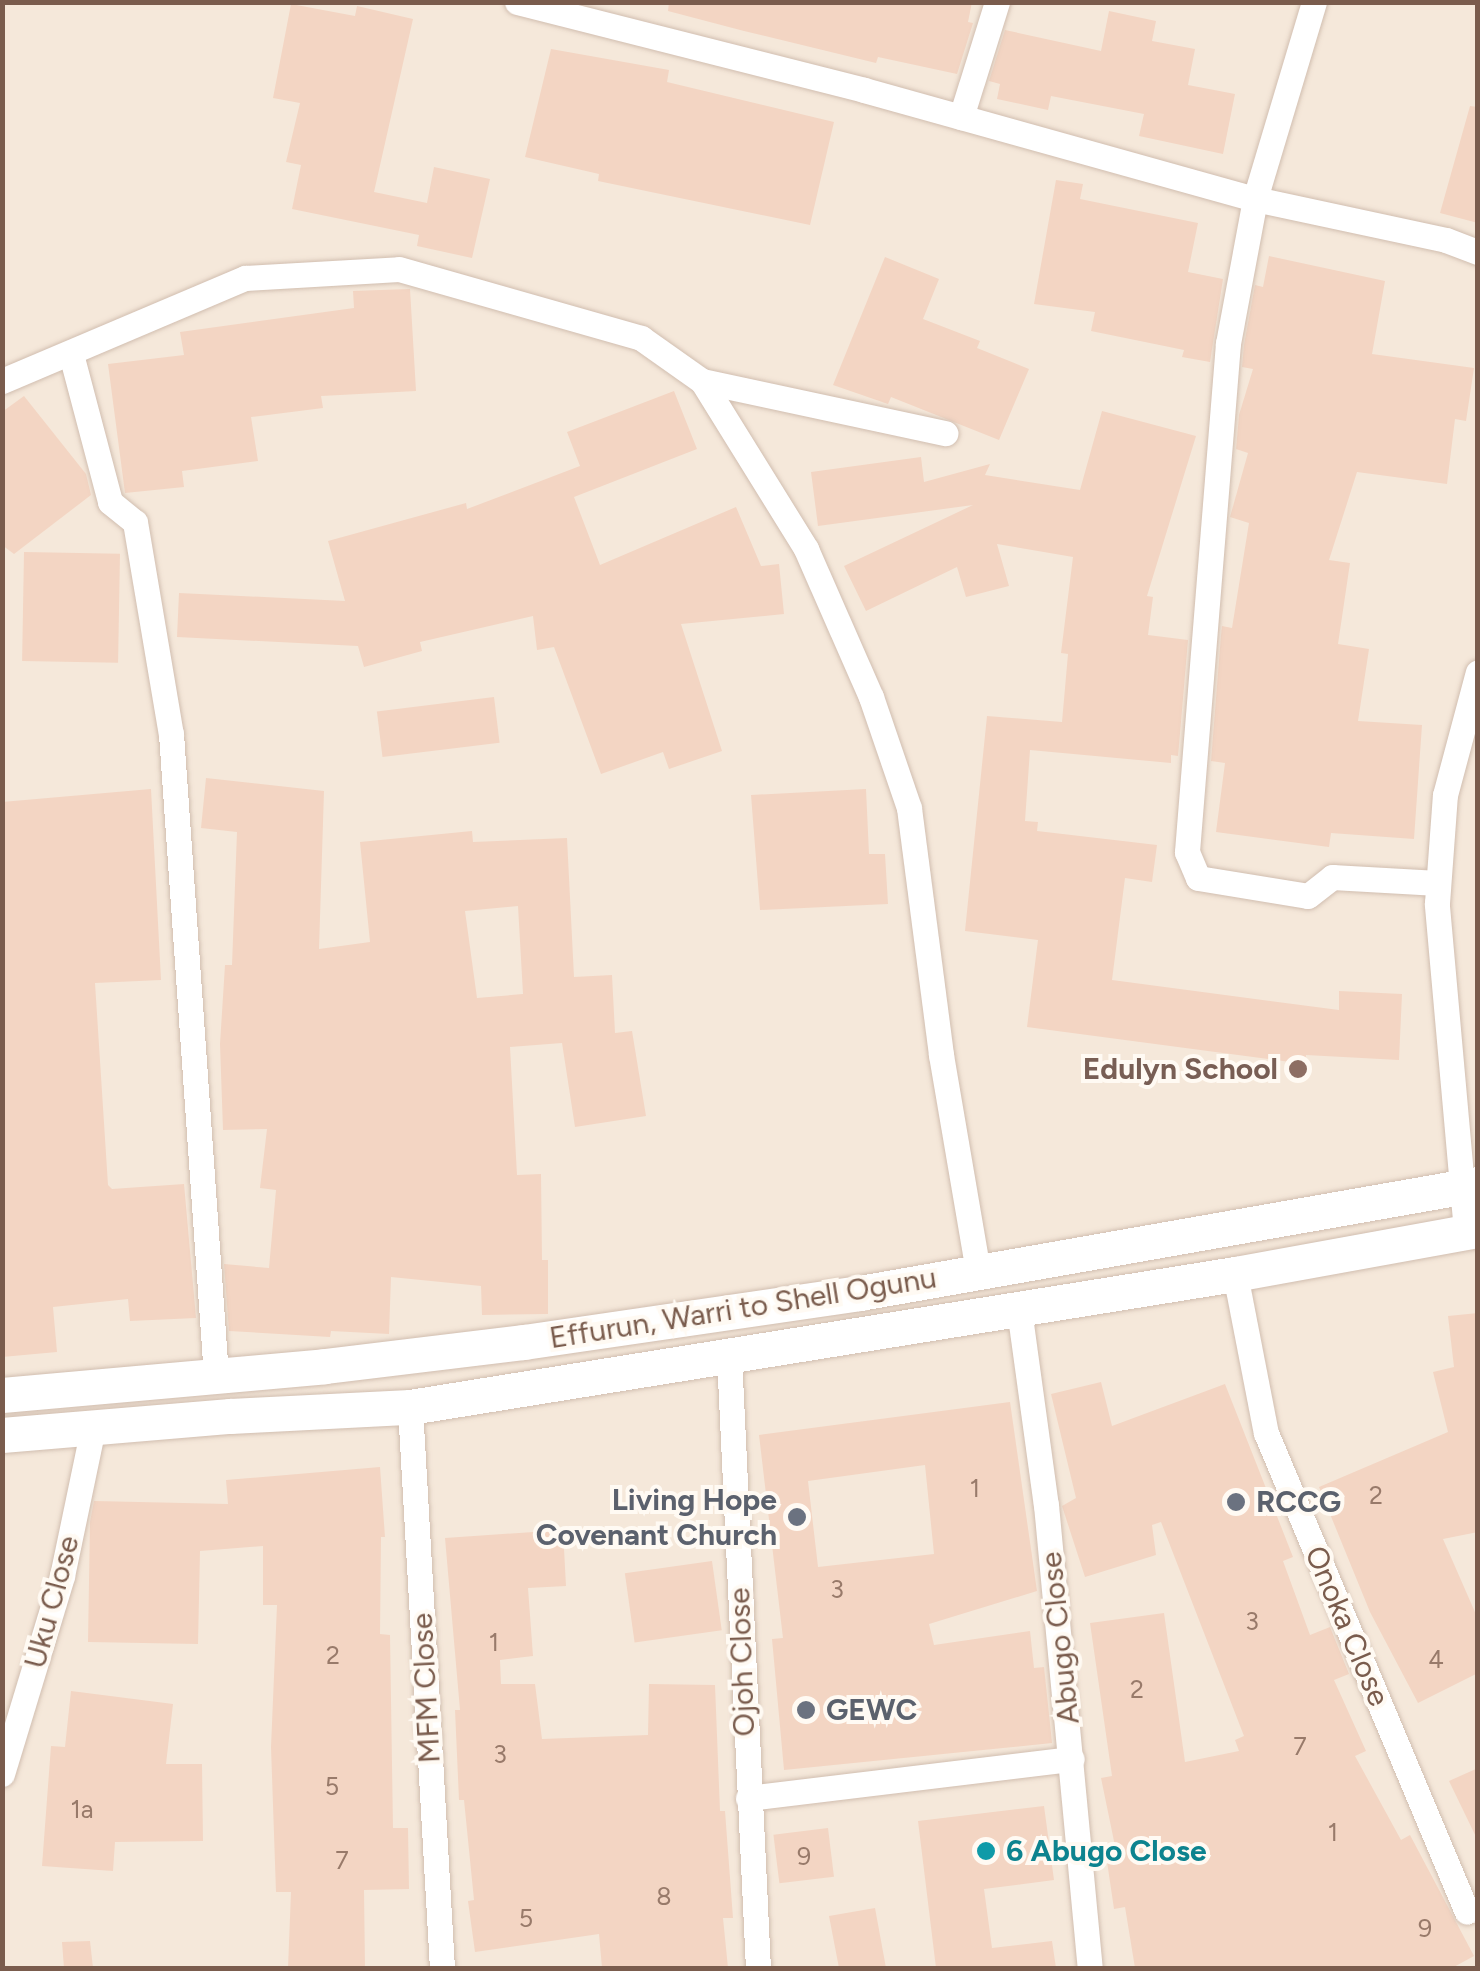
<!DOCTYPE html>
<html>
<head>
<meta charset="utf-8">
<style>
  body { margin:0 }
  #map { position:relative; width:1480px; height:1971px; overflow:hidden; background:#fdf6ec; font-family:Figtree,sans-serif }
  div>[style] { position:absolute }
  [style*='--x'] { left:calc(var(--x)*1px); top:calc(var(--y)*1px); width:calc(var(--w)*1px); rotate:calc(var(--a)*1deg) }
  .residential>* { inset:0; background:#f5e8da; transform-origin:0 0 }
  .building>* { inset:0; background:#f3d5c3; transform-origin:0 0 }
  .roads { filter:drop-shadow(0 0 2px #d1beb0) drop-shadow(0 0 2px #d1beb0) }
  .minor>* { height:25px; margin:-12.5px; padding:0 12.5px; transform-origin:12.5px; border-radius:12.5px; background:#fff }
  .secondary>* { height:35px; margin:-17.5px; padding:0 17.5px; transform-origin:17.5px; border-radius:17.5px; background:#fff }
  .dots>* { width:28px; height:28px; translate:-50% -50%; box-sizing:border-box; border:5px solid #fffaf3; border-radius:50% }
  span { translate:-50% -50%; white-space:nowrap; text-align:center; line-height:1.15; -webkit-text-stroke:8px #fffaf3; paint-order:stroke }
  .number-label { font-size:25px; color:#987a6a }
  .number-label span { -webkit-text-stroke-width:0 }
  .education-label { font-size:30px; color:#785e54; font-weight:700 }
  .right { translate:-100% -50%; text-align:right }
  .street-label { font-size:30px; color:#7a5c4d }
  .worship-label { font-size:30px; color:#5b616d; font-weight:700 }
  .left { translate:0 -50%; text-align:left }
  .culture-label { font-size:30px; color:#0d838f; font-weight:700 }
  .frame { position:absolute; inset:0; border:5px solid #7a5c4d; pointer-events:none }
</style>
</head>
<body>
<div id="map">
  <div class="residential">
    <i style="left:3px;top:3px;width:1474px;height:1965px"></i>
  </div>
  <div class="building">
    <i style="clip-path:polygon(669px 2px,972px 2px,968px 22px,973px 23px,957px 74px,878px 57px,876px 63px,744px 31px,668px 11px)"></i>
    <i style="clip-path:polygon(291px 4px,355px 16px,357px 6px,413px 19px,374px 192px,427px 203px,434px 167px,490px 179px,472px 258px,417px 246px,419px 235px,292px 209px,301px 165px,286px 162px,300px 103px,273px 98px)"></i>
    <i style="clip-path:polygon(1109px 11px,1156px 21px,1152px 41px,1195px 49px,1188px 85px,1235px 94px,1223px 154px,1139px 136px,1144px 114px,1051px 96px,1048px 110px,997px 99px,1000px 84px,989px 81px,1005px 30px,1101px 51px)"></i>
    <i style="clip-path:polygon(551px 49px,669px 70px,667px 82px,834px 122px,810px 225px,598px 181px,599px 174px,525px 157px)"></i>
    <i style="clip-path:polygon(1470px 106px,1478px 107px,1478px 223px,1440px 213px)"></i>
    <i style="clip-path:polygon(1056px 180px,1083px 184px,1080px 199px,1198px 223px,1188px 272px,1223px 279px,1210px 362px,1182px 357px,1184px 350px,1091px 331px,1095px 312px,1034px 304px)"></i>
    <i style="clip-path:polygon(1269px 256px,1385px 281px,1372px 354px,1474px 368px,1466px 421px,1455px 419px,1447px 484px,1357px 472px,1329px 560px,1350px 563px,1338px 644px,1369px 649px,1358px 721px,1422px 725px,1414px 839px,1331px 833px,1329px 847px,1216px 832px,1225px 763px,1211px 761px,1221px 635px,1222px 626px,1232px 628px,1249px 523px,1230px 517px,1248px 453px,1236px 449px,1239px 415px,1253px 369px,1242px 367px,1244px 345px,1255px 285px,1263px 287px)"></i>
    <i style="clip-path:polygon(885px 257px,939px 279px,923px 319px,980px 341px,977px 348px,1029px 369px,999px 440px,891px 397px,888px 404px,833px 385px)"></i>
    <i style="clip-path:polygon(410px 289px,416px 391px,321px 396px,323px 408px,251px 417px,258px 461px,182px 471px,184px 487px,125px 493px,108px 364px,184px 355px,180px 332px,354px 308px,353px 291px)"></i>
    <i style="clip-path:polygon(674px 391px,697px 449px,574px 497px,600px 565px,736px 507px,761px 566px,779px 564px,784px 614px,681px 624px,722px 751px,669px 769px,663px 752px,601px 774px,554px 647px,537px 650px,533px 616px,420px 642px,422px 651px,364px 667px,358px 646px,177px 637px,179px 593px,345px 601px,328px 541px,466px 503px,467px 509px,580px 466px,567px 432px)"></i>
    <i style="clip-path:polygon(24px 396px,86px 474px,91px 495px,14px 554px,2px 545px,2px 412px)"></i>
    <i style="clip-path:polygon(1102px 411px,1196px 436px,1147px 596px,1153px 597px,1148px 635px,1188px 640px,1178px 756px,1171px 755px,1171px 763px,1030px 750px,1025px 821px,1038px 822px,1037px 831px,1157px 845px,1152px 882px,1125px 878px,1112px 980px,1339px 1010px,1339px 991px,1402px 994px,1399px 1060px,1306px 1055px,1305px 1064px,1027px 1027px,1038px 940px,965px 931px,987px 716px,1062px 722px,1068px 654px,1061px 653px,1073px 557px,997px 544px,1009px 586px,966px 597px,957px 567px,866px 611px,844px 566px,973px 505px,818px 526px,811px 472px,921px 457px,924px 482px,990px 464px,985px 475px,1080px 490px)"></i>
    <i style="left:24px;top:552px;width:96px;height:109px;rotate:1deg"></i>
    <i style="left:494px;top:697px;width:46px;height:118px;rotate:83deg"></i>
    <i style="clip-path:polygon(evenodd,206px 778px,324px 791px,319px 949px,370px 942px,360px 842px,472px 831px,473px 842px,567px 838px,574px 977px,612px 975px,615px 1033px,632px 1031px,646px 1116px,575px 1127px,562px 1043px,510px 1047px,517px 1175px,541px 1174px,542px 1260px,548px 1260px,548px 1314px,482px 1315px,481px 1286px,391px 1277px,389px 1334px,331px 1331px,330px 1337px,229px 1331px,224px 1264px,269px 1268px,276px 1190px,260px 1188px,267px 1129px,223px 1130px,220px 1044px,225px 965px,232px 965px,237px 832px,201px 828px,206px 778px,518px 906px,523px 994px,477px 998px,465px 911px,518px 906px)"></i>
    <i style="clip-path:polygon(151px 789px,161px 980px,95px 983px,108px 1185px,112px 1189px,184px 1184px,196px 1318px,130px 1321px,128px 1299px,53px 1307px,57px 1352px,2px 1357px,2px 802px)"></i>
    <i style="clip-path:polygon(866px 789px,869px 854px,885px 854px,888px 904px,760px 910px,751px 795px)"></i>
    <i style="clip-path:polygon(1478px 1313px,1478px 1532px,1443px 1539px,1478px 1619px,1478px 1673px,1418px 1703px,1370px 1612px,1319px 1487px,1448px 1432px,1433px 1372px,1454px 1367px,1448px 1316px)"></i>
    <i style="clip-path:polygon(1101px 1382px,1112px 1426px,1225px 1384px,1293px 1557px,1283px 1561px,1310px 1635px,1330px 1627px,1349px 1674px,1334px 1680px,1366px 1751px,1355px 1756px,1401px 1840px,1410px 1835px,1474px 1956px,1452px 1968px,1135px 1968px,1125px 1907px,1114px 1909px,1105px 1848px,1115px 1846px,1101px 1778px,1112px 1776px,1090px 1623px,1164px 1613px,1185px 1762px,1239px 1751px,1235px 1740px,1244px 1736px,1161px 1522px,1152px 1525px,1156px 1555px,1085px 1577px,1062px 1506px,1076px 1498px,1051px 1394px)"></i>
    <i style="clip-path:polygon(evenodd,1010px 1402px,1037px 1591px,929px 1624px,934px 1645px,1030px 1631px,1034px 1668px,1044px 1667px,1052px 1743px,784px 1770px,772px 1639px,783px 1638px,759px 1435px,1010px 1402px,925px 1465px,934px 1554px,818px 1567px,808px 1481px,925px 1465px)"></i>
    <i style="clip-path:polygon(380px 1467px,385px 1537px,381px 1537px,380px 1634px,390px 1635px,393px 1828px,408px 1828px,409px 1889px,364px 1890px,365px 1968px,288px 1968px,291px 1892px,276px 1892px,271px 1747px,277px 1605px,263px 1605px,263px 1546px,200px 1551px,198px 1644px,88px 1642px,90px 1522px,94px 1501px,228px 1504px,226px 1480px)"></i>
    <i style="clip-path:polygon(563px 1530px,566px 1586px,528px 1588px,533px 1656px,500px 1660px,501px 1684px,535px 1684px,542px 1739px,648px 1735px,649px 1684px,715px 1685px,720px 1811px,725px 1811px,733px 1918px,723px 1918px,728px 1968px,602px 1968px,599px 1934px,475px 1952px,468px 1901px,474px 1900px,464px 1800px,459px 1800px,455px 1710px,460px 1710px,445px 1538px)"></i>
    <i style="left:712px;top:1561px;width:70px;height:88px;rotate:82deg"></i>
    <i style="clip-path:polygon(71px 1691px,173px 1704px,166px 1764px,202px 1764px,203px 1841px,115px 1842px,113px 1871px,42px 1866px,51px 1746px,65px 1747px)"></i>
    <i style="clip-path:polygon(1478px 1768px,1478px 1841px,1449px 1781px)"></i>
    <i style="clip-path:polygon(1044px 1806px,1054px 1880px,984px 1889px,992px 1948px,1052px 1941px,1056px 1968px,936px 1968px,918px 1821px)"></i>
    <i style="left:828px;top:1828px;width:49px;height:55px;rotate:83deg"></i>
    <i style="clip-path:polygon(875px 1908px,886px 1968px,839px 1968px,829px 1916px)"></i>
    <i style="clip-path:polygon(90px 1941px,93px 1968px,64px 1968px,62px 1942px)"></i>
  </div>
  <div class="roads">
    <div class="minor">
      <i style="--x:517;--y:2;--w:358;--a:14.2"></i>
      <i style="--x:864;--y:90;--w:406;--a:15.6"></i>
      <i style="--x:1255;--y:199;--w:195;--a:12.1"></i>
      <i style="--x:1446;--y:240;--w:34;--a:21"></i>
      <i style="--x:1314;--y:2;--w:206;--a:106.7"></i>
      <i style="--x:1255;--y:199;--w:147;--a:100.6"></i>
      <i style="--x:1228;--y:343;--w:511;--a:94.61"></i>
      <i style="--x:1187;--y:852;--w:28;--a:67"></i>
      <i style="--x:1198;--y:878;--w:111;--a:9.3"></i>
      <i style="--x:1308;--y:896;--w:31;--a:-38"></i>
      <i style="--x:1332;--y:877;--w:106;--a:3.2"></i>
      <i style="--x:961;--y:117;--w:121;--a:-72.6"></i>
      <i style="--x:71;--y:354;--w:153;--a:75.2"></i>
      <i style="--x:110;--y:502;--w:32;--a:39"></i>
      <i style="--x:135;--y:522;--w:215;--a:80.4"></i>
      <i style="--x:171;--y:734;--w:644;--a:85.99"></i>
      <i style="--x:2;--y:381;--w:264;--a:-23"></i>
      <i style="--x:245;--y:278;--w:154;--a:-3.3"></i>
      <i style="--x:399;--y:269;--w:252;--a:15.9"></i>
      <i style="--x:641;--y:338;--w:75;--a:35.2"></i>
      <i style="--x:702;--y:381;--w:198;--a:58.2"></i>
      <i style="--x:806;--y:549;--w:162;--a:66.3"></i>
      <i style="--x:871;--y:697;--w:117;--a:71.1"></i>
      <i style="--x:909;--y:808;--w:249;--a:82.6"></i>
      <i style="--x:941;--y:1055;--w:220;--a:80.3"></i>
      <i style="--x:702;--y:381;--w:249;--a:12.1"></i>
      <i style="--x:1466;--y:1231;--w:329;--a:-95.1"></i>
      <i style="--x:1437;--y:903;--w:108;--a:-85.8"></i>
      <i style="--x:1445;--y:795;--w:127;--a:-75"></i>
      <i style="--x:1235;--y:1274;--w:162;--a:79"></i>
      <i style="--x:1266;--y:1433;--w:519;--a:67.24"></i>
      <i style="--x:1019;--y:1309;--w:198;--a:82.2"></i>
      <i style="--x:1046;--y:1505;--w:465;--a:84.6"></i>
      <i style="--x:729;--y:1356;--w:613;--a:87.29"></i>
      <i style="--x:410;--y:1407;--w:562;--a:86.74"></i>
      <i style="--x:2;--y:1774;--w:207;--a:-73.1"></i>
      <i style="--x:62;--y:1576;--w:152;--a:-78.2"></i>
      <i style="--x:748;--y:1798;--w:326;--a:-6.9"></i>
    </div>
    <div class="secondary">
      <i style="--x:2;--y:1395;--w:324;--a:-5.1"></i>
      <i style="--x:325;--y:1366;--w:200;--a:-6.9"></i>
      <i style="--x:524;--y:1342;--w:340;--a:-8.3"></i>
      <i style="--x:860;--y:1293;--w:628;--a:-10"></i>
      <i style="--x:2;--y:1435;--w:229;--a:-4.8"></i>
      <i style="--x:230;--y:1416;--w:180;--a:-2.9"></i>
      <i style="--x:410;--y:1407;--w:836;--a:-9.16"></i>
      <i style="--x:1235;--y:1274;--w:247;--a:-10.3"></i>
    </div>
  </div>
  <div class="dots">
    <i style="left:1298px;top:1069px;background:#8d6e63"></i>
    <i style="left:1236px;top:1502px;background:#6b7280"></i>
    <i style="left:797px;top:1517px;background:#6b7280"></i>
    <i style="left:806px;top:1710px;background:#6b7280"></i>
    <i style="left:986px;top:1851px;background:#0f9aa8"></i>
  </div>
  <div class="number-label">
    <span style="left:975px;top:1488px">1</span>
    <span style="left:1376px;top:1495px">2</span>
    <span style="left:837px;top:1589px">3</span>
    <span style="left:1252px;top:1621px">3</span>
    <span style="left:494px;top:1642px">1</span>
    <span style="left:333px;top:1655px">2</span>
    <span style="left:1436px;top:1659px">4</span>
    <span style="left:1137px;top:1689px">2</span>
    <span style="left:1300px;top:1746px">7</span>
    <span style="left:500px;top:1754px">3</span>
    <span style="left:332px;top:1786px">5</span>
    <span style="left:82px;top:1809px">1a</span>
    <span style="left:1333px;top:1832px">1</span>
    <span style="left:804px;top:1856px">9</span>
    <span style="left:342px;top:1860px">7</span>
    <span style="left:664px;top:1896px">8</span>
    <span style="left:526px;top:1918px">5</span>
    <span style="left:1425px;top:1928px">9</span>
  </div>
  <div class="education-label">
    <span class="right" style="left:1278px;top:1069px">Edulyn School</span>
  </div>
  <div class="street-label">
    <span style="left:743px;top:1308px;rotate:-9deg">Effurun, Warri to Shell Ogunu</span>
    <span style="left:52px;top:1602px;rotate:-75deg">Uku Close</span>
    <span style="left:1347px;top:1626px;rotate:67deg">Onoka Close</span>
    <span style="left:1060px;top:1638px;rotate:-96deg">Abugo Close</span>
    <span style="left:742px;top:1662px;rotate:-92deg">Ojoh Close</span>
    <span style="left:426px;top:1688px;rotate:-93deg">MFM Close</span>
  </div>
  <div class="worship-label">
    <span class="right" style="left:777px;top:1517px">Living Hope<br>Covenant Church</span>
    <span class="left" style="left:1256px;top:1502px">RCCG</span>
    <span class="left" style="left:826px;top:1710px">GEWC</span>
  </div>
  <div class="culture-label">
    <span class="left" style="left:1006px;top:1851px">6 Abugo Close</span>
  </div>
  <div class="frame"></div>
</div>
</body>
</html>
